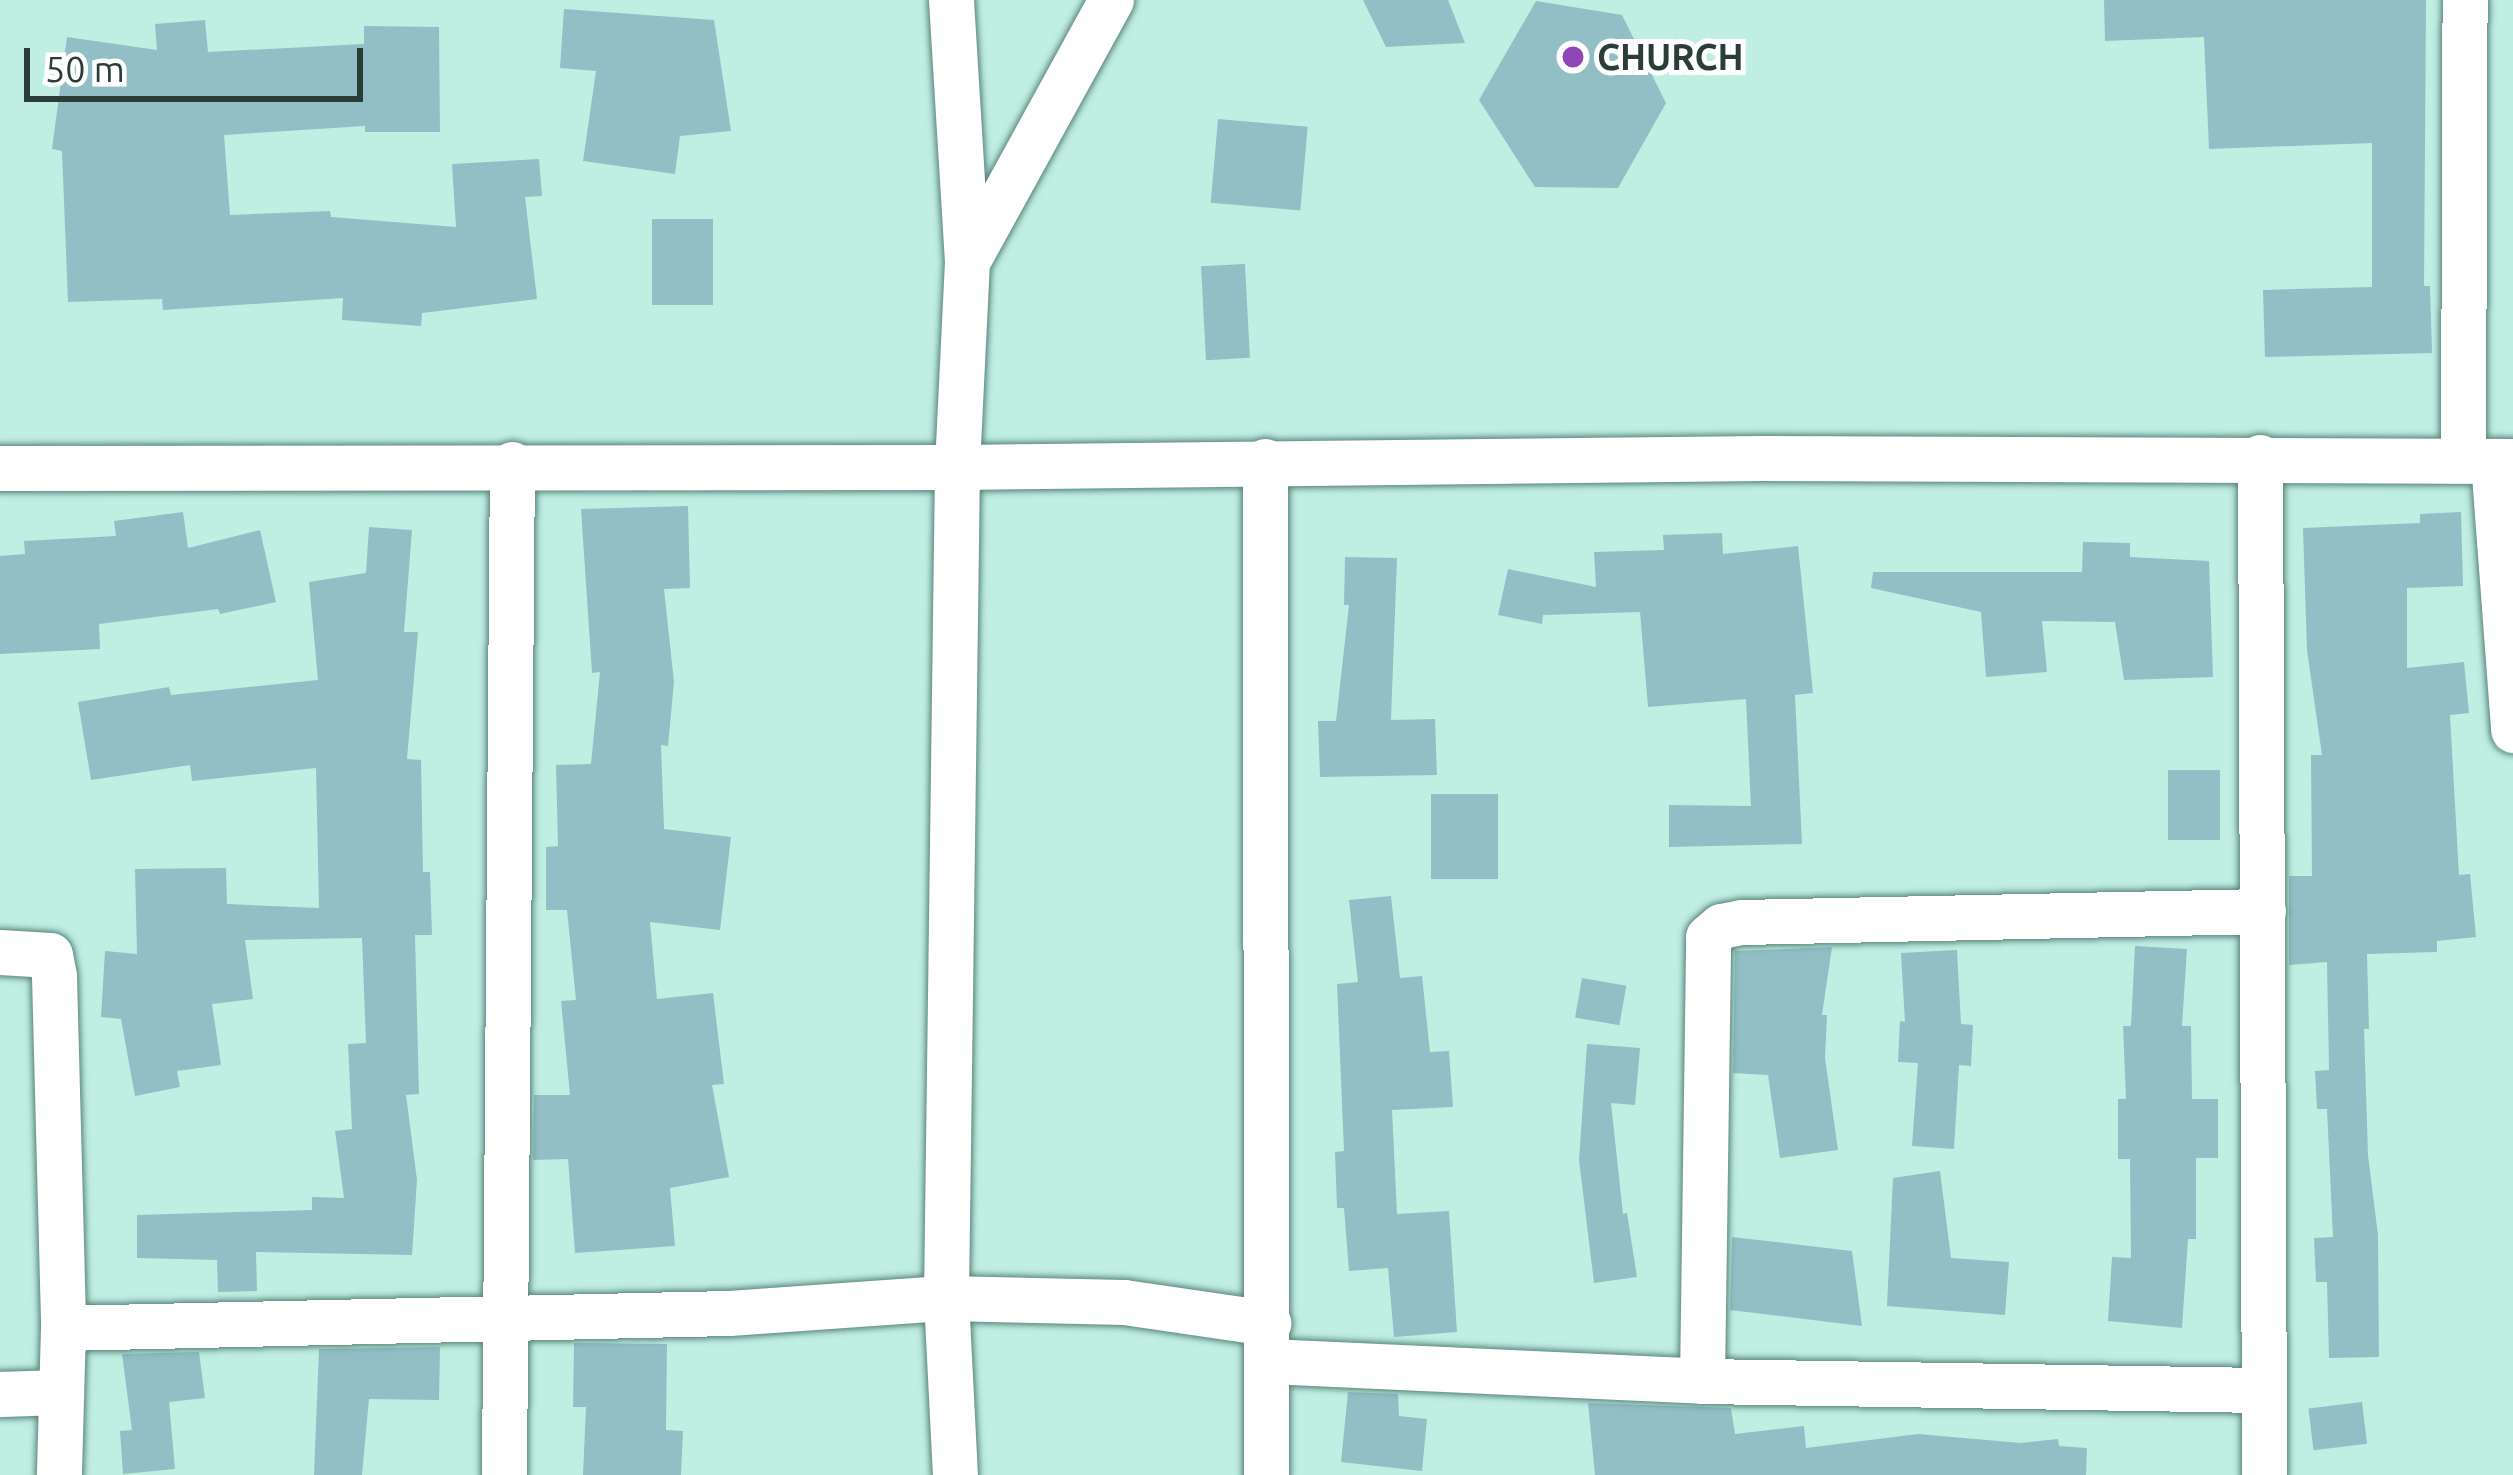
<!DOCTYPE html>
<html>
<head>
<meta charset="utf-8">
<style>
  body { margin:0 }
  #map { position:relative; width:2513px; height:1475px; overflow:hidden; background:#c0eee3; font-family:Ubuntu,sans-serif }
  div>[style] { position:absolute }
  [style*='--x'] { left:calc(var(--x)*1px); top:calc(var(--y)*1px); width:calc(var(--w)*1px); rotate:calc(var(--a)*1deg) }
  .building>* { inset:0; background:#91bfc5; transform-origin:0 0 }
  .roads { filter:drop-shadow(0 0 3px #59847b) drop-shadow(0 0 3px #59847b) }
  .street>* { height:45px; margin:-22.5px; padding:0 22.5px; transform-origin:22.5px; border-radius:22.5px; background:#fff }
  .dots>* { width:33px; height:33px; translate:-50% -50%; box-sizing:border-box; border:6px solid #fff; border-radius:50% }
  span { translate:-50% -50%; white-space:nowrap; text-align:center; line-height:1.15; -webkit-text-stroke:10px #fff; paint-order:stroke }
  .poi-label { font-size:36px; color:#2b3d39; font-weight:700 }
  .left { translate:0 -50%; text-align:left }
  .scale { position:absolute; left:24px; top:48px; width:339px; height:54px; box-sizing:border-box; border:6px solid #2b3d39; border-top:0; padding-left:15px; font-size:36px; line-height:42px; white-space:nowrap; color:#2b3d39; -webkit-text-stroke:9px #fff; paint-order:stroke }
</style>
</head>
<body>
<div id="map">
  <div class="building">
    <i style="clip-path:polygon(1363px 0,1448px 0,1465px 43px,1386px 47px)"></i>
    <i style="clip-path:polygon(2104px 0,2426px 0,2424px 286px,2430px 286px,2432px 353px,2265px 357px,2263px 290px,2372px 287px,2372px 143px,2209px 149px,2204px 37px,2105px 41px)"></i>
    <i style="clip-path:polygon(1536px 1px,1622px 15px,1666px 103px,1618px 188px,1535px 187px,1479px 100px)"></i>
    <i style="clip-path:polygon(564px 9px,714px 20px,731px 131px,680px 136px,675px 174px,583px 161px,596px 71px,560px 68px)"></i>
    <i style="clip-path:polygon(205px 20px,208px 52px,364px 44px,364px 26px,439px 27px,440px 132px,365px 132px,365px 126px,224px 135px,230px 215px,330px 211px,331px 217px,456px 227px,452px 164px,539px 159px,542px 196px,525px 197px,537px 299px,422px 313px,421px 326px,342px 320px,343px 298px,163px 310px,162px 299px,68px 302px,62px 151px,52px 149px,67px 37px,157px 50px,155px 24px)"></i>
    <i style="left:1218px;top:119px;width:90px;height:84px;rotate:5deg"></i>
    <i style="left:652px;top:219px;width:61px;height:86px"></i>
    <i style="left:1245px;top:264px;width:94px;height:44px;rotate:87deg"></i>
    <i style="clip-path:polygon(688px 506px,690px 588px,664px 589px,674px 682px,668px 746px,661px 745px,664px 829px,731px 837px,720px 930px,650px 922px,657px 999px,713px 993px,724px 1084px,712px 1085px,729px 1177px,670px 1188px,675px 1246px,575px 1253px,568px 1159px,533px 1160px,534px 1095px,570px 1095px,561px 1001px,576px 1000px,567px 910px,546px 910px,546px 847px,558px 846px,556px 765px,591px 764px,600px 672px,592px 673px,581px 509px)"></i>
    <i style="clip-path:polygon(183px 512px,188px 548px,260px 530px,276px 602px,220px 614px,218px 609px,99px 624px,100px 649px,0 654px,0 556px,25px 554px,24px 541px,116px 536px,114px 521px)"></i>
    <i style="clip-path:polygon(2461px 512px,2463px 586px,2407px 588px,2407px 668px,2464px 662px,2469px 713px,2450px 715px,2459px 875px,2470px 874px,2476px 937px,2437px 941px,2437px 952px,2367px 954px,2369px 1029px,2364px 1029px,2368px 1155px,2378px 1235px,2379px 1357px,2329px 1358px,2327px 1282px,2316px 1282px,2314px 1238px,2333px 1237px,2327px 1109px,2317px 1109px,2315px 1071px,2329px 1070px,2327px 962px,2289px 965px,2289px 876px,2312px 876px,2311px 755px,2322px 755px,2307px 650px,2303px 528px,2420px 523px,2420px 514px)"></i>
    <i style="clip-path:polygon(369px 527px,412px 530px,404px 632px,418px 632px,407px 759px,421px 760px,423px 872px,430px 872px,432px 935px,415px 935px,419px 1094px,406px 1095px,417px 1180px,412px 1255px,256px 1252px,257px 1291px,218px 1292px,217px 1260px,137px 1258px,137px 1215px,312px 1210px,312px 1197px,344px 1198px,335px 1131px,352px 1129px,348px 1044px,366px 1043px,362px 938px,245px 940px,253px 999px,212px 1004px,221px 1065px,177px 1071px,180px 1087px,135px 1096px,121px 1019px,101px 1017px,105px 951px,137px 954px,135px 869px,226px 868px,227px 904px,319px 908px,316px 768px,192px 781px,190px 765px,91px 780px,78px 702px,169px 687px,171px 695px,318px 680px,309px 582px,366px 573px)"></i>
    <i style="clip-path:polygon(1722px 533px,1723px 554px,1798px 546px,1813px 693px,1795px 695px,1802px 844px,1669px 847px,1669px 805px,1751px 806px,1746px 699px,1648px 707px,1640px 612px,1543px 615px,1542px 624px,1498px 615px,1508px 569px,1596px 587px,1594px 552px,1664px 550px,1663px 535px)"></i>
    <i style="clip-path:polygon(2083px 542px,2130px 543px,2130px 557px,2209px 561px,2213px 677px,2124px 680px,2115px 622px,2042px 621px,2047px 672px,1986px 677px,1981px 612px,1871px 588px,1873px 572px,2082px 572px)"></i>
    <i style="clip-path:polygon(1345px 557px,1397px 558px,1391px 720px,1435px 719px,1437px 775px,1320px 777px,1318px 721px,1336px 721px,1349px 605px,1344px 605px)"></i>
    <i style="left:2220px;top:770px;width:70px;height:52px;rotate:90deg"></i>
    <i style="left:1431px;top:794px;width:67px;height:85px"></i>
    <i style="clip-path:polygon(1391px 896px,1400px 978px,1422px 976px,1430px 1052px,1449px 1051px,1453px 1107px,1392px 1110px,1397px 1214px,1449px 1211px,1457px 1332px,1394px 1337px,1388px 1268px,1349px 1271px,1344px 1208px,1337px 1208px,1335px 1152px,1344px 1151px,1337px 984px,1358px 982px,1349px 900px)"></i>
    <i style="clip-path:polygon(2135px 946px,2187px 949px,2182px 1026px,2191px 1026px,2192px 1099px,2218px 1099px,2218px 1158px,2196px 1158px,2196px 1239px,2188px 1239px,2182px 1328px,2108px 1321px,2112px 1257px,2131px 1258px,2130px 1159px,2118px 1159px,2118px 1099px,2126px 1099px,2123px 1026px,2131px 1026px)"></i>
    <i style="clip-path:polygon(1832px 947px,1822px 1015px,1827px 1015px,1825px 1058px,1838px 1150px,1780px 1158px,1768px 1075px,1733px 1073px,1735px 951px)"></i>
    <i style="clip-path:polygon(1957px 950px,1961px 1024px,1973px 1025px,1971px 1066px,1959px 1065px,1954px 1149px,1912px 1146px,1918px 1063px,1898px 1062px,1900px 1021px,1905px 1022px,1901px 953px)"></i>
    <i style="left:1582px;top:978px;width:45px;height:40px;rotate:10deg"></i>
    <i style="clip-path:polygon(1587px 1044px,1640px 1048px,1635px 1105px,1611px 1103px,1623px 1214px,1627px 1213px,1637px 1277px,1594px 1283px,1579px 1160px)"></i>
    <i style="clip-path:polygon(1940px 1171px,1951px 1258px,2009px 1262px,2005px 1315px,1887px 1306px,1893px 1178px)"></i>
    <i style="clip-path:polygon(1732px 1237px,1852px 1251px,1862px 1326px,1730px 1310px)"></i>
    <i style="clip-path:polygon(574px 1343px,667px 1344px,666px 1430px,683px 1431px,681px 1475px,583px 1475px,586px 1407px,573px 1407px)"></i>
    <i style="clip-path:polygon(440px 1347px,439px 1400px,369px 1399px,362px 1475px,314px 1475px,319px 1349px)"></i>
    <i style="clip-path:polygon(199px 1352px,205px 1398px,169px 1402px,175px 1469px,123px 1474px,120px 1431px,132px 1430px,122px 1354px)"></i>
    <i style="clip-path:polygon(1348px 1392px,1398px 1394px,1399px 1416px,1427px 1419px,1422px 1471px,1341px 1462px)"></i>
    <i style="left:2362px;top:1402px;width:42px;height:54px;rotate:83deg"></i>
    <i style="clip-path:polygon(1588px 1403px,1731px 1408px,1735px 1434px,1804px 1426px,1806px 1448px,1918px 1434px,2021px 1443px,2058px 1439px,2059px 1446px,2087px 1448px,2086px 1475px,1595px 1475px)"></i>
  </div>
  <div class="roads">
    <div class="street">
      <i style="--x:951;--y:0;--w:261;--a:86.5"></i>
      <i style="--x:967;--y:261;--w:206;--a:92.8"></i>
      <i style="--x:957;--y:467;--w:831;--a:90.76"></i>
      <i style="--x:946;--y:1298;--w:177;--a:87.1"></i>
      <i style="--x:968;--y:260;--w:297;--a:-61.2"></i>
      <i style="--x:2260;--y:457;--w:1018;--a:89.77"></i>
      <i style="--x:2463;--y:459;--w:459;--a:-89.8"></i>
      <i style="--x:1265;--y:461;--w:1014;--a:89.94"></i>
      <i style="--x:2493;--y:461;--w:270;--a:85.7"></i>
      <i style="--x:0;--y:468;--w:957;--a:-0.06"></i>
      <i style="--x:957;--y:467;--w:805;--a:-0.64"></i>
      <i style="--x:1762;--y:458;--w:751;--a:0.23"></i>
      <i style="--x:0;--y:952;--w:50;--a:3.4"></i>
      <i style="--x:50;--y:955;--w:21;--a:79"></i>
      <i style="--x:54;--y:976;--w:352;--a:88.5"></i>
      <i style="--x:63;--y:1328;--w:147;--a:91.6"></i>
      <i style="--x:63;--y:1328;--w:666;--a:-1.29"></i>
      <i style="--x:729;--y:1313;--w:218;--a:-4"></i>
      <i style="--x:946;--y:1298;--w:178;--a:1.3"></i>
      <i style="--x:1124;--y:1302;--w:146;--a:8.3"></i>
      <i style="--x:1269;--y:1361;--w:433;--a:2.6"></i>
      <i style="--x:1702;--y:1381;--w:562;--a:0.92"></i>
      <i style="--x:1702;--y:1381;--w:444;--a:-89.2"></i>
      <i style="--x:1708;--y:937;--w:17;--a:-40"></i>
      <i style="--x:1721;--y:926;--w:21;--a:-11"></i>
      <i style="--x:1742;--y:922;--w:521;--a:-1.21"></i>
      <i style="--x:0;--y:1394;--w:59;--a:-1.9"></i>
      <i style="--x:504;--y:1475;--w:1011;--a:-89.55"></i>
    </div>
  </div>
  <div class="dots">
    <i style="left:1573px;top:57px;background:#9146b8"></i>
  </div>
  <div class="poi-label">
    <span class="left" style="left:1597px;top:57px">CHURCH</span>
  </div>
  <div class="scale">50 m</div>
</div>
</body>
</html>
